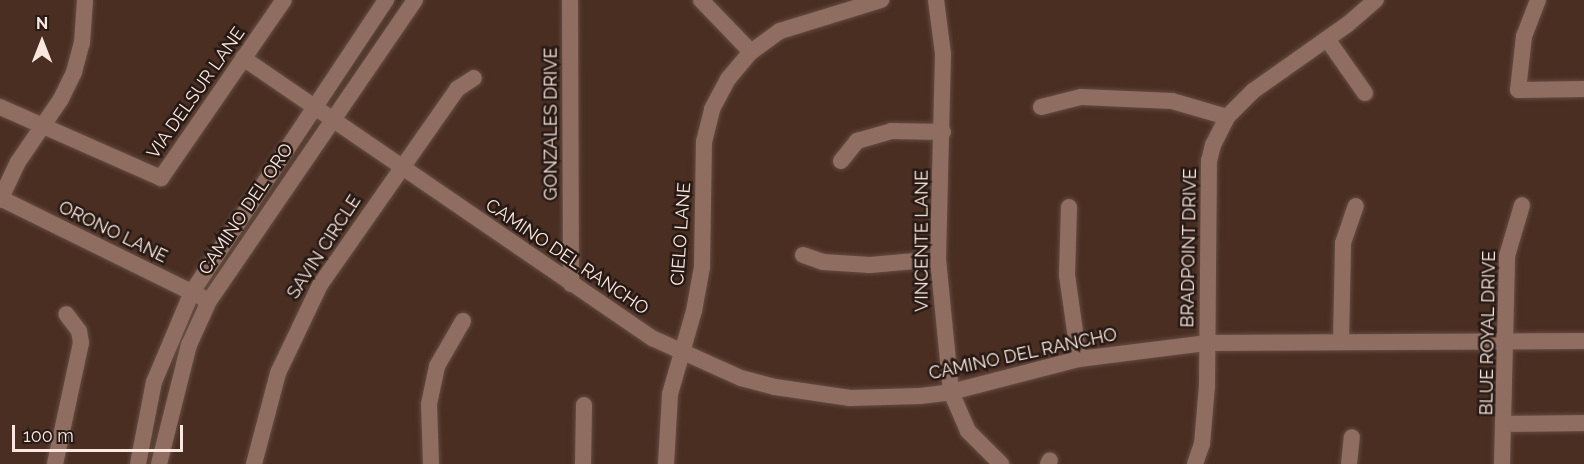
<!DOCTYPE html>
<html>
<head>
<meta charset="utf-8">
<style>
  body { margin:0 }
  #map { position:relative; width:1584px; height:464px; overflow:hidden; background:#4a2e22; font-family:Raleway,sans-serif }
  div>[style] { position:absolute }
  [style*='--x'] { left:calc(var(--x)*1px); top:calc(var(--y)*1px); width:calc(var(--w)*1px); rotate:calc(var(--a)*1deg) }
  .roads { filter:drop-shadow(0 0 2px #644c42) drop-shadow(0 0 2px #644c42) }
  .minor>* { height:16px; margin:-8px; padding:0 8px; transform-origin:8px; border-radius:8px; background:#8f6e61 }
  span { translate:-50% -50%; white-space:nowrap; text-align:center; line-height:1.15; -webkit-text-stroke:5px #271a15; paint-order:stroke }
  .street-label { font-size:18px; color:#fae7e0 }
  .north { position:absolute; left:12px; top:12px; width:60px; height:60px; -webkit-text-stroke:4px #271a15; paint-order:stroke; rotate:0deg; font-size:16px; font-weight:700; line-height:24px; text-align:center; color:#fae7e0 }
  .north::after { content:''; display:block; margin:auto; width:21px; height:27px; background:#fae7e0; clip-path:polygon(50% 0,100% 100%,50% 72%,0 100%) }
  .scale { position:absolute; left:12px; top:425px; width:171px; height:27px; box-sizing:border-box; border:3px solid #fae7e0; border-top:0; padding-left:8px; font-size:18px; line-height:21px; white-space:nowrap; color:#fae7e0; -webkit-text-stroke:4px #271a15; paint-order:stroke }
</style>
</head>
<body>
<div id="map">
  <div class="roads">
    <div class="minor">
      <i style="--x:570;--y:0;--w:284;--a:89.8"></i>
      <i style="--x:701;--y:0;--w:72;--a:46.1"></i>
      <i style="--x:936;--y:0;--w:54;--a:82.6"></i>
      <i style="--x:943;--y:54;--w:205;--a:91.4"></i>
      <i style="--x:938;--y:259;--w:134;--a:84.4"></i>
      <i style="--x:951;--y:392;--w:43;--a:66.4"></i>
      <i style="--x:968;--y:431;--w:47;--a:45"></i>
      <i style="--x:1538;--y:0;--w:39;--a:111"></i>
      <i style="--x:1524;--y:36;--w:54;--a:96.3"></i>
      <i style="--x:1518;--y:90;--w:66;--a:-0.9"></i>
      <i style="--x:1327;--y:39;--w:66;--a:54.9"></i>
      <i style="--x:243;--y:58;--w:496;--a:34.4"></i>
      <i style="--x:652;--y:338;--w:98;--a:24.2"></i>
      <i style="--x:741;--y:378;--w:35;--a:15"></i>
      <i style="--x:775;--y:387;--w:76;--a:8.3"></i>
      <i style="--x:850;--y:398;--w:70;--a:-1.6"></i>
      <i style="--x:920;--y:396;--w:31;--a:-7"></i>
      <i style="--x:951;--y:392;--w:132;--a:-14.5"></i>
      <i style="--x:1079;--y:359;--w:130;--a:-7.1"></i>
      <i style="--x:1208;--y:343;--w:376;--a:-0.3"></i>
      <i style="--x:0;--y:107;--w:176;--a:23.8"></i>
      <i style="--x:161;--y:178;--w:216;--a:-55.4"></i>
      <i style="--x:1041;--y:107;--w:41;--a:-14"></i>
      <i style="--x:1081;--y:97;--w:91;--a:2.5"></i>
      <i style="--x:1172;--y:101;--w:57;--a:16.2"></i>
      <i style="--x:841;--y:161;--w:26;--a:-51"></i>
      <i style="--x:857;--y:141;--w:35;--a:-16"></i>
      <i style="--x:891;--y:131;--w:52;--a:1.1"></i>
      <i style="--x:0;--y:198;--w:226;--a:26.2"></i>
      <i style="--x:0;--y:200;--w:42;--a:-64.7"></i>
      <i style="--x:18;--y:162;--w:76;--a:-55.7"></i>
      <i style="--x:61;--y:99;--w:30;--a:-64"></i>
      <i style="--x:74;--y:72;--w:30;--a:-75"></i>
      <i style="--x:82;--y:43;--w:43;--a:-86"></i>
      <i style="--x:1069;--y:207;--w:68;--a:91.7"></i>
      <i style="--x:1067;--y:275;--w:85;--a:81.9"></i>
      <i style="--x:803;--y:255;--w:21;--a:19"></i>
      <i style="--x:823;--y:262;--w:47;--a:3.7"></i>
      <i style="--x:870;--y:265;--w:68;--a:-5"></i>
      <i style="--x:1341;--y:342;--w:99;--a:-88.8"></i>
      <i style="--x:1343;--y:243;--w:39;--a:-71"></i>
      <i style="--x:1506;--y:424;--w:78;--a:-0.7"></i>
      <i style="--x:55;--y:464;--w:124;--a:-77.9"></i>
      <i style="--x:81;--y:343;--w:12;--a:-99"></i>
      <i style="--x:79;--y:331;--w:21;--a:-127"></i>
      <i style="--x:138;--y:464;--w:84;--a:-79"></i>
      <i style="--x:154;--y:382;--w:98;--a:-67.1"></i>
      <i style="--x:192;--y:292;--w:351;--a:-56.4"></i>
      <i style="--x:159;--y:464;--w:123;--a:-75.9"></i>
      <i style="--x:189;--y:345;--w:48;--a:-65.6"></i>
      <i style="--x:209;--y:301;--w:365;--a:-55.6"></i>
      <i style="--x:254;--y:464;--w:94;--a:-75.2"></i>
      <i style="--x:278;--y:373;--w:98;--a:-64.5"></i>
      <i style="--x:320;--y:285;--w:239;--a:-55"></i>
      <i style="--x:457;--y:89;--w:20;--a:-33"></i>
      <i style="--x:431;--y:464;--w:60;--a:-91.9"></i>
      <i style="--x:429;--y:404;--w:39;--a:-78"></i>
      <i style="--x:437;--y:366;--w:52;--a:-60"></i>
      <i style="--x:583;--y:464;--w:59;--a:-89"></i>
      <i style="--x:666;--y:464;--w:70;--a:-86.7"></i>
      <i style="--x:670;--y:394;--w:86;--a:-73.9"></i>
      <i style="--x:694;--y:311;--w:45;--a:-79.7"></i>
      <i style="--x:702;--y:267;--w:125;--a:-89.1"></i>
      <i style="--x:704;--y:142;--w:34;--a:-76"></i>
      <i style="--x:712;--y:109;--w:34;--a:-62"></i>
      <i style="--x:728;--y:79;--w:35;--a:-50"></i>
      <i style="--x:751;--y:52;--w:36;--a:-36"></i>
      <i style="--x:780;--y:31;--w:106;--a:-17.1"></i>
      <i style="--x:1048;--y:464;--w:4;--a:-63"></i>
      <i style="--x:1195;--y:464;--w:21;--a:-71"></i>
      <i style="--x:1202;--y:444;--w:58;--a:-85.1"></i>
      <i style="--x:1207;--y:386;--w:225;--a:-89.5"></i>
      <i style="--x:1209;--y:161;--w:16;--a:-76"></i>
      <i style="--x:1213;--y:145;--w:31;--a:-63"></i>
      <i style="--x:1227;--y:117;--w:37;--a:-45"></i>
      <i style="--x:1253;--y:91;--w:116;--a:-35.2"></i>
      <i style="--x:1348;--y:24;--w:37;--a:-41"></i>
      <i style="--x:1349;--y:464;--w:27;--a:-84"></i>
      <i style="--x:1502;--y:464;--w:208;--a:-88.6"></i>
      <i style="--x:1507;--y:256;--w:53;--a:-73.6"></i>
    </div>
  </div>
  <div class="street-label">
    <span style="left:196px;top:93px;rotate:-55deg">VIA DELSUR LANE</span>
    <span style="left:551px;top:124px;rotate:-90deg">GONZALES DRIVE</span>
    <span style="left:246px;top:209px;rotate:-56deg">CAMINO DEL ORO</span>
    <span style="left:113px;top:232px;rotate:26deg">ORONO LANE</span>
    <span style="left:681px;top:234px;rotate:-86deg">CIELO LANE</span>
    <span style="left:922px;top:241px;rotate:-90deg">VINCENTE LANE</span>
    <span style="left:324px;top:247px;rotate:-57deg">SAVIN CIRCLE</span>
    <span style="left:1189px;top:248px;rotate:-89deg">BRADPOINT DRIVE</span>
    <span style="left:567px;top:257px;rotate:34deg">CAMINO DEL RANCHO</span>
    <span style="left:1488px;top:333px;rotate:-89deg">BLUE ROYAL DRIVE</span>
    <span style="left:1023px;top:354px;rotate:-12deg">CAMINO DEL RANCHO</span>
  </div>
  <div class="north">N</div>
  <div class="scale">100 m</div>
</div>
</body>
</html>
